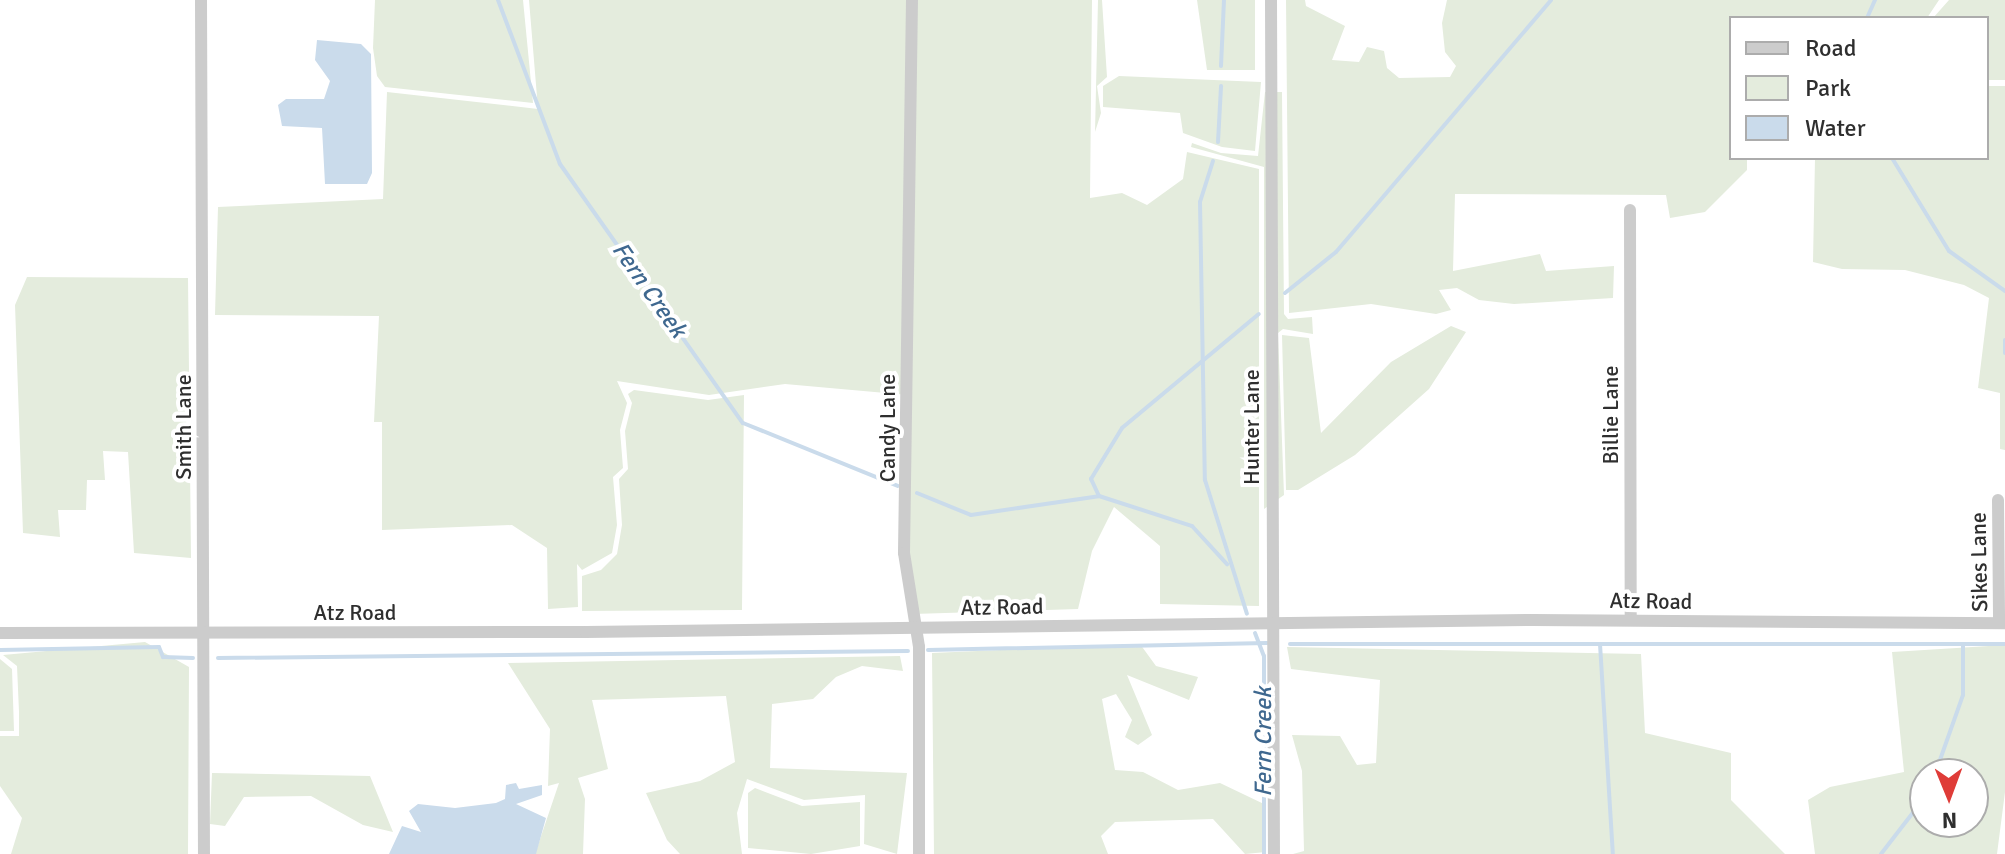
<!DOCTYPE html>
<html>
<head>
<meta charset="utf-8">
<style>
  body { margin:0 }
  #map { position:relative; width:2005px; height:854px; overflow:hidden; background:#fff; font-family:Signika,sans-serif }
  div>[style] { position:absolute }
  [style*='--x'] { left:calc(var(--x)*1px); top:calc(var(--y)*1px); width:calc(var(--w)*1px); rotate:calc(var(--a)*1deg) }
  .green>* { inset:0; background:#e4ecdd }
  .water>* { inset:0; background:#cadbeb }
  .stream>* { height:4px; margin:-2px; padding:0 2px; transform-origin:2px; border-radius:2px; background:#cadbeb }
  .minor>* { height:12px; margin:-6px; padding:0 6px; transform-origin:6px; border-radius:6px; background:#ccc }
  span { translate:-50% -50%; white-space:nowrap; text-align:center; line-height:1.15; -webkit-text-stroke:8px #fff; paint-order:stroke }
  .street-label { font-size:22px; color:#2f2f2f }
  .water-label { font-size:24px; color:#3f688f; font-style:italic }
  .legend { position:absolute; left:1729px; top:16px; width:260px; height:144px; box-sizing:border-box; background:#fff; border:2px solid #acacac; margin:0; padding:10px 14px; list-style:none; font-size:24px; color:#2f2f2f }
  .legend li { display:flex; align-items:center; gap:16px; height:40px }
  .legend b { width:40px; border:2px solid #acacac }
  .north { position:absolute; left:1909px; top:758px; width:80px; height:80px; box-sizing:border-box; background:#fff; border:2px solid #acacac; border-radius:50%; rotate:179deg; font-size:22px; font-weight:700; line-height:32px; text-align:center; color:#2f2f2f }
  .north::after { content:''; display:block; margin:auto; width:28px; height:36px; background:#df3c38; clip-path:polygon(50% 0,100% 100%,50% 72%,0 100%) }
</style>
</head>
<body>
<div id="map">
  <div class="green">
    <i style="clip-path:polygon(375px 0,523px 0,533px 103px,385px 87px,377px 76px,373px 48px)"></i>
    <i style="clip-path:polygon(529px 0,1092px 0,1090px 198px,1122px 193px,1147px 205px,1183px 179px,1187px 152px,1259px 169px,1259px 606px,1160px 604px,1160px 546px,1114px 507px,1092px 551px,1078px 609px,913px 614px,906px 589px,908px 395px,785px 384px,709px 395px,617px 381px,627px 403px,620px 430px,623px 468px,613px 477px,617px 525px,612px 553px,582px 570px,577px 564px,578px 607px,548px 609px,547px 548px,512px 525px,382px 530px,382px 422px,374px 422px,379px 316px,215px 315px,218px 207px,383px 199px,387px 92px,538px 109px)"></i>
    <i style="clip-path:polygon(1098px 0,1102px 0,1107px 77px,1097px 86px,1101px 113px,1095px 132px)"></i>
    <i style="clip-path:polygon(1197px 0,1255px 0,1255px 70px,1207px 70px)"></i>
    <i style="clip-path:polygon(1286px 0,1305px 0,1306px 6px,1345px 26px,1332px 60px,1359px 62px,1367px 47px,1384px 51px,1387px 68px,1399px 78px,1450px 77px,1456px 66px,1445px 52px,1442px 23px,1447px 0,1939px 0,1927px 18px,1731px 18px,1731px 158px,1747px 158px,1747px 170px,1705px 212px,1670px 218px,1666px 195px,1455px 194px,1453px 271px,1540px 254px,1546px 271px,1614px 266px,1613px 298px,1514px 304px,1479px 300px,1457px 288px,1439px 290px,1451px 310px,1436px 314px,1371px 304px,1289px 313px)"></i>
    <i style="clip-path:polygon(1949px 0,2005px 0,2005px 80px,1987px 80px,1987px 18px,1933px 18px)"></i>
    <i style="clip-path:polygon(1119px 76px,1261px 82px,1255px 151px,1222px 147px,1183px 133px,1180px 113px,1103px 107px,1103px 86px)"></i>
    <i style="clip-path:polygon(1987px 86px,2005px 86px,2005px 450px,2000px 449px,2000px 393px,1978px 388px,1989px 298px,1964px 285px,1905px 270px,1842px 269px,1813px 262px,1815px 158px,1987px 158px)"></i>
    <i style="clip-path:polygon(1265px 92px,1282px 92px,1284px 314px,1288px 319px,1312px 317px,1313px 334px,1283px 329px,1278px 333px,1284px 495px,1264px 509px,1264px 167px,1191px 147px,1192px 143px,1221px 153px,1258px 156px)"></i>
    <i style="clip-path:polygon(27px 277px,188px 278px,191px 558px,134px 553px,128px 452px,103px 451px,105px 480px,87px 480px,86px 510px,58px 510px,60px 537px,23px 533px,15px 305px)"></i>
    <i style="clip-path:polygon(1451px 326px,1466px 332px,1429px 389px,1355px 455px,1298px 490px,1286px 490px,1282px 335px,1309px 338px,1321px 433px,1391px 362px)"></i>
    <i style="clip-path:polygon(634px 390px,708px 400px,744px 395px,742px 610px,582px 611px,582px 576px,601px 570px,617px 554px,622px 525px,619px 479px,628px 469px,625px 431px,632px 403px,628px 394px)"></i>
    <i style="clip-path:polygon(145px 642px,189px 667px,188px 854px,11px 854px,22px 818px,0 786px,0 736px,19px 736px,19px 712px,17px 666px,3px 655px)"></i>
    <i style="clip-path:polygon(1140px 644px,1156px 666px,1198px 677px,1189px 700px,1127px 675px,1152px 735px,1138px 745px,1125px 737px,1132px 720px,1116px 694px,1102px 699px,1115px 770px,1143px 772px,1178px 790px,1220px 783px,1266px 805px,1266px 852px,1245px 854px,1213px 819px,1115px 822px,1101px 836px,1108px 854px,934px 854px,932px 653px)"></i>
    <i style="clip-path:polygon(evenodd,2005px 645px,2005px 792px,1997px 854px,1815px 854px,1808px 800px,1830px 787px,1904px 772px,1892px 652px,2005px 645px,1973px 774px,1973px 822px,1925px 822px,1925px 774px,1973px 774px)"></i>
    <i style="clip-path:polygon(1287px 647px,1641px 654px,1645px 733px,1731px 753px,1731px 800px,1785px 854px,1293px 854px,1304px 851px,1302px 771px,1292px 735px,1340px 736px,1357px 765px,1376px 763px,1380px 680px,1291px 669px)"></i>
    <i style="clip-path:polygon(900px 656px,903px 671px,862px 666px,836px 677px,813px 699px,772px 704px,770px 768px,907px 773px,897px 854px,864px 844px,865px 795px,804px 800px,747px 779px,737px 813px,742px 854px,680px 854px,667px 840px,646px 793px,700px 781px,735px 762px,726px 696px,592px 700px,608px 769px,578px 778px,585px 799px,583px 854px,535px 854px,559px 783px,548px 786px,550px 729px,508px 663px)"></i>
    <i style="clip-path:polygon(0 659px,12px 669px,14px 731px,0 731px)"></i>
    <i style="clip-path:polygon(212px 773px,370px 776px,393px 832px,363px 825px,311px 796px,244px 797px,225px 826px,210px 824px)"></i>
    <i style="clip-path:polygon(755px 788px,802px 806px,860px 802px,860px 846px,811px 854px,748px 848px,748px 793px)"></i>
  </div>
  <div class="water">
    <i style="clip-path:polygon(317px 40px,361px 44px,371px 54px,372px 173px,367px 184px,325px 184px,322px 128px,282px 126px,278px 105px,286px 99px,324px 99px,330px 81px,315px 60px)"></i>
    <i style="clip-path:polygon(516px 783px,519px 789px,542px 785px,542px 795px,516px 804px,546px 818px,536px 854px,389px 854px,402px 826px,421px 832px,409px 811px,418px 804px,455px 808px,496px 803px,505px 799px,506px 785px)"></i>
  </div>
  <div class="stream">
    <i style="--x:498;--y:0;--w:175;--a:69.3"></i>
    <i style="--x:560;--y:164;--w:317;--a:54.8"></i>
    <i style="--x:743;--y:423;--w:167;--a:22.1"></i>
    <i style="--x:1867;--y:18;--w:20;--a:-66"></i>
    <i style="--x:1221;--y:66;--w:66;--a:-87.4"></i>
    <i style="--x:1218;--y:142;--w:56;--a:-86.9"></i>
    <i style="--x:1892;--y:158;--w:109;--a:58.5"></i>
    <i style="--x:1949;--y:251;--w:69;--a:35.5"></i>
    <i style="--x:1213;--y:161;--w:43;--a:107.6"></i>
    <i style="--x:1200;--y:202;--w:278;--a:89"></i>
    <i style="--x:1205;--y:480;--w:140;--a:72.6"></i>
    <i style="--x:1285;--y:293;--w:65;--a:-38.8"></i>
    <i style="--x:1336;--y:252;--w:331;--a:-49.5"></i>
    <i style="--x:2005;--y:340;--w:13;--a:90"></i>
    <i style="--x:917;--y:493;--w:58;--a:22.2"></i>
    <i style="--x:971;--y:515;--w:129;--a:-8.4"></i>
    <i style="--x:1099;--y:496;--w:98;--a:17.9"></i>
    <i style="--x:1192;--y:526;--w:52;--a:47.4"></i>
    <i style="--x:1099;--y:496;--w:19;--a:-115"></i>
    <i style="--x:1091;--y:479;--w:60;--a:-58.7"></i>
    <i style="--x:1122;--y:428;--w:178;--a:-39.8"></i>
    <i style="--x:1255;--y:633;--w:25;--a:69"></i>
    <i style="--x:1264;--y:656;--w:198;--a:90"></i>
    <i style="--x:1290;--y:644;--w:715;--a:0"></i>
    <i style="--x:1600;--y:644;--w:210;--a:86.5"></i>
    <i style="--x:0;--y:650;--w:159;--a:-1.1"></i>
    <i style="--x:159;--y:647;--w:11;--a:68"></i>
    <i style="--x:163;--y:657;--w:30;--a:2"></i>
    <i style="--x:928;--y:650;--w:339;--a:-1.2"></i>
    <i style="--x:218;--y:658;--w:690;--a:-0.58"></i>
    <i style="--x:1935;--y:774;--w:84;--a:-70.5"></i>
    <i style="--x:1963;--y:695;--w:51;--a:-90"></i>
    <i style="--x:1881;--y:854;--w:72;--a:-52.3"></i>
  </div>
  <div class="minor">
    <i style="--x:201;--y:0;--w:854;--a:89.8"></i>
    <i style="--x:912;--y:0;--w:553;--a:90.83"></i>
    <i style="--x:904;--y:553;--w:95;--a:80.9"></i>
    <i style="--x:919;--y:647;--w:207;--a:90"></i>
    <i style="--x:1271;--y:0;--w:854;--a:89.8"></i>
    <i style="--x:1630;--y:210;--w:410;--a:89.9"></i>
    <i style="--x:1998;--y:500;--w:123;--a:89.5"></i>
    <i style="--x:0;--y:633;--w:586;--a:-0.1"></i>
    <i style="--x:586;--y:632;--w:947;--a:-0.73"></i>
    <i style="--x:1533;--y:620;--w:472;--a:0.4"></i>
  </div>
  <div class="street-label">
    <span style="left:1611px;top:415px;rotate:-90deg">Billie Lane</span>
    <span style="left:184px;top:427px;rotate:-90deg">Smith Lane</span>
    <span style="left:1252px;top:427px;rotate:-90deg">Hunter Lane</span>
    <span style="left:888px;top:428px;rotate:-90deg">Candy Lane</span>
    <span style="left:1979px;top:562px;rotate:-91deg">Sikes Lane</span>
    <span style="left:1651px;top:601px;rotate:1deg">Atz Road</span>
    <span style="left:1002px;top:607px;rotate:-1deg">Atz Road</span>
    <span style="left:355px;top:613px">Atz Road</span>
  </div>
  <div class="water-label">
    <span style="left:649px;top:290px;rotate:55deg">Fern Creek</span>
    <span style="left:1264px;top:742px;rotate:-90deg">Fern Creek</span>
  </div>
  <ul class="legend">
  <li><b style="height:10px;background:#ccc"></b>Road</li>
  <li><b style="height:22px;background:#e4ecdd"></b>Park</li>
  <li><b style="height:22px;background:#cadbeb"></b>Water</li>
  </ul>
  <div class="north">N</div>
</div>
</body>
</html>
